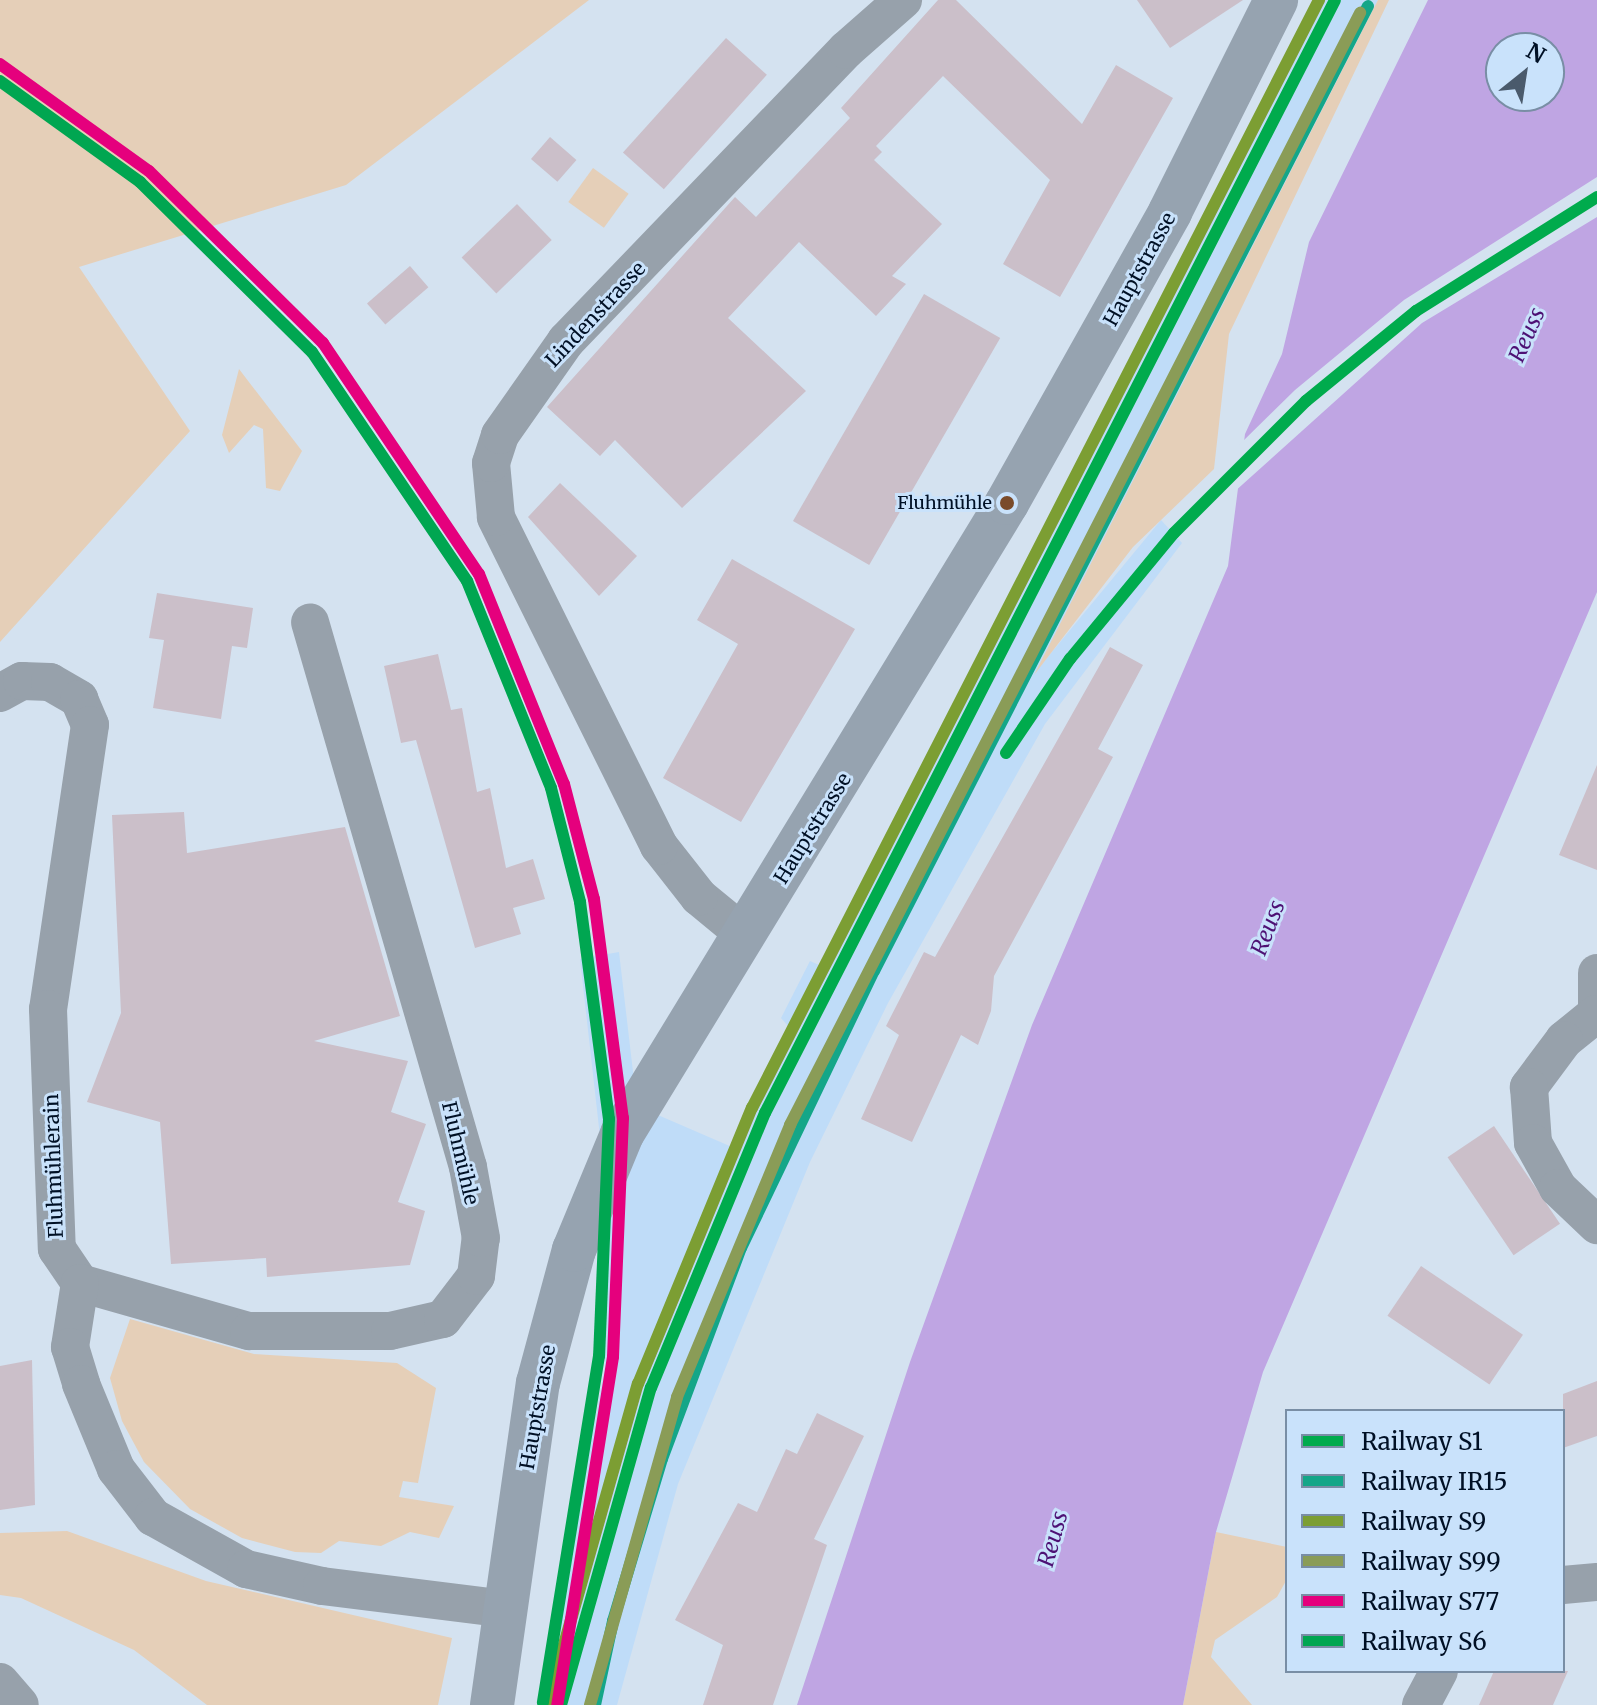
<!DOCTYPE html>
<html>
<head>
<meta charset="utf-8">
<style>
  body { margin:0 }
  #map { position:relative; width:1597px; height:1705px; overflow:hidden; background:#d4e2f0; font-family:Merriweather,serif }
  div>[style] { position:absolute }
  [style*='--x'] { left:calc(var(--x)*1px); top:calc(var(--y)*1px); width:calc(var(--w)*1px); rotate:calc(var(--a)*1deg) }
  .built>* { inset:0; background:#bfdcf8 }
  .green>* { inset:0; background:#e5cfb8; transform-origin:0 0 }
  .water>* { inset:0; background:#bfa5e3 }
  .pier>* { inset:0; background:#d4e2f0 }
  .building>* { inset:0; background:#cbbfc9; transform-origin:0 0 }
  .minor>* { height:38px; margin:-19px; padding:0 19px; transform-origin:19px; border-radius:19px; background:#97a1ab }
  .major>* { height:44px; margin:-22px; padding:0 22px; transform-origin:22px; border-radius:22px; background:#96a3b0 }
  .rail-1>* { height:12px; margin:-6px; padding:0 6px; transform-origin:6px; border-radius:6px; background:#00ab4d }
  .rail-2>* { height:12px; margin:-6px; padding:0 6px; transform-origin:6px; border-radius:6px; background:#14a688 }
  .rail-3>* { height:12px; margin:-6px; padding:0 6px; transform-origin:6px; border-radius:6px; background:#7c9e33 }
  .rail-4>* { height:12px; margin:-6px; padding:0 6px; transform-origin:6px; border-radius:6px; background:#8a9c57 }
  .rail-5>* { height:12px; margin:-6px; padding:0 6px; transform-origin:6px; border-radius:6px; background:#e5007d }
  .rail-6>* { height:12px; margin:-6px; padding:0 6px; transform-origin:6px; border-radius:6px; background:#00a651 }
  .dots>* { width:22px; height:22px; translate:-50% -50%; box-sizing:border-box; border:4px solid #c9e2fb; border-radius:50% }
  span { translate:-50% -50%; white-space:nowrap; text-align:center; line-height:1.15; -webkit-text-stroke:6px #c9e2fb; paint-order:stroke }
  .bus-label { font-size:18px; color:#001025 }
  .right { translate:-100% -50%; text-align:right }
  .street-label { font-size:20px; color:#001025 }
  .water-label { font-size:22px; color:#4d1174; font-style:italic }
  .legend { position:absolute; left:1285px; top:1409px; width:280px; height:264px; box-sizing:border-box; background:#c9e2fb; border:2px solid #798ea5; margin:0; padding:10px 14px; list-style:none; font-size:24px; color:#001025 }
  .legend li { display:flex; align-items:center; gap:16px; height:40px }
  .legend b { width:40px; border:2px solid #798ea5 }
  .north { position:absolute; left:1485px; top:32px; width:80px; height:80px; box-sizing:border-box; background:#c9e2fb; border:2px solid #798ea5; border-radius:50%; rotate:30deg; font-size:22px; font-weight:700; line-height:32px; text-align:center; color:#001025 }
  .north::after { content:''; display:block; margin:auto; width:28px; height:36px; background:#4a5a6c; clip-path:polygon(50% 0,100% 100%,50% 72%,0 100%) }
</style>
</head>
<body>
<div id="map">
  <div class="built">
    <i style="clip-path:polygon(1322px 0,1378px 0,1037px 670px,1161px 520px,1182px 543px,1045px 724px,888px 1003px,810px 1162px,678px 1484px,617px 1705px,541px 1705px,605px 1367px,605px 1181px,580px 959px,619px 952px,637px 1106px,732px 1147px,788px 1026px,781px 1018px,810px 961px,819px 965px,849px 910px)"></i>
  </div>
  <div class="green">
    <i style="clip-path:polygon(0 0,589px 0,346px 185px,79px 267px,190px 431px,0 642px)"></i>
    <i style="clip-path:polygon(1378px 0,1389px 0,1229px 334px,1214px 469px,1133px 547px,1034px 675px)"></i>
    <i style="left:593px;top:168px;width:44px;height:42px;rotate:36deg"></i>
    <i style="clip-path:polygon(239px 369px,302px 451px,280px 491px,266px 488px,263px 429px,254px 425px,229px 453px,222px 435px)"></i>
    <i style="clip-path:polygon(130px 1319px,254px 1354px,397px 1363px,436px 1388px,418px 1483px,403px 1481px,399px 1497px,454px 1506px,439px 1538px,410px 1532px,381px 1546px,339px 1541px,321px 1553px,295px 1552px,242px 1538px,190px 1509px,144px 1462px,122px 1421px,110px 1378px)"></i>
    <i style="clip-path:polygon(67px 1531px,206px 1581px,452px 1638px,438px 1705px,207px 1705px,134px 1650px,21px 1598px,0 1595px,0 1533px)"></i>
    <i style="clip-path:polygon(1216px 1532px,1287px 1547px,1287px 1579px,1277px 1597px,1215px 1640px,1211px 1657px,1252px 1705px,1183px 1705px)"></i>
  </div>
  <div class="water">
    <i style="clip-path:polygon(evenodd,1428px 0,1597px 0,1597px 592px,1263px 1372px,1216px 1532px,1183px 1705px,797px 1705px,910px 1362px,1032px 1025px,1228px 566px,1245px 434px,1282px 354px,1309px 242px,1428px 0,1501px 48px,1549px 48px,1549px 96px,1501px 96px,1501px 48px)"></i>
  </div>
  <div class="pier">
    <i style="clip-path:polygon(1597px 177px,1597px 217px,1422px 323px,1233px 493px,1240px 444px,1295px 390px,1404px 300px)"></i>
  </div>
  <div class="building">
    <i style="clip-path:polygon(938px 0,956px 0,1082px 124px,1116px 65px,1173px 98px,1060px 297px,1003px 264px,1050px 180px,943px 76px,876px 146px,882px 152px,874px 160px,942px 224px,892px 276px,906px 284px,876px 316px,799px 242px,728px 318px,806px 391px,682px 508px,615px 440px,600px 456px,547px 407px,735px 197px,756px 217px,850px 118px,841px 108px)"></i>
    <i style="clip-path:polygon(1137px 0,1243px 0,1170px 48px)"></i>
    <i style="left:726px;top:38px;width:55px;height:154px;rotate:42deg"></i>
    <i style="left:550px;top:137px;width:35px;height:29px;rotate:41deg"></i>
    <i style="left:517px;top:204px;width:50px;height:77px;rotate:46deg"></i>
    <i style="left:410px;top:266px;width:28px;height:57px;rotate:49deg"></i>
    <i style="left:924px;top:294px;width:88px;height:262px;rotate:30deg"></i>
    <i style="clip-path:polygon(560px 483px,637px 556px,599px 596px,528px 517px)"></i>
    <i style="clip-path:polygon(732px 559px,855px 629px,741px 822px,663px 778px,738px 644px,697px 620px)"></i>
    <i style="clip-path:polygon(157px 593px,253px 608px,247px 648px,232px 646px,221px 719px,153px 708px,164px 640px,149px 638px)"></i>
    <i style="clip-path:polygon(1110px 647px,1143px 665px,1098px 749px,1113px 757px,994px 976px,991px 1011px,978px 1045px,961px 1035px,912px 1142px,861px 1119px,899px 1035px,886px 1026px,924px 952px,935px 957px)"></i>
    <i style="clip-path:polygon(438px 654px,451px 710px,462px 708px,477px 792px,490px 788px,506px 868px,533px 859px,545px 899px,513px 908px,521px 934px,475px 948px,416px 740px,401px 743px,384px 666px)"></i>
    <i style="clip-path:polygon(1597px 765px,1597px 870px,1559px 855px)"></i>
    <i style="clip-path:polygon(184px 812px,187px 853px,345px 827px,400px 1016px,314px 1041px,408px 1061px,391px 1112px,426px 1124px,398px 1202px,425px 1211px,410px 1265px,267px 1277px,266px 1258px,171px 1264px,160px 1122px,87px 1102px,121px 1013px,112px 815px)"></i>
    <i style="left:1494px;top:1126px;width:118px;height:56px;rotate:56deg"></i>
    <i style="left:1421px;top:1266px;width:123px;height:60px;rotate:34deg"></i>
    <i style="clip-path:polygon(32px 1360px,35px 1505px,0 1510px,0 1366px)"></i>
    <i style="clip-path:polygon(1597px 1381px,1597px 1436px,1563px 1448px,1563px 1394px)"></i>
    <i style="clip-path:polygon(817px 1413px,864px 1436px,814px 1539px,827px 1545px,773px 1705px,703px 1705px,723px 1645px,675px 1620px,738px 1503px,757px 1512px,786px 1449px,797px 1454px)"></i>
    <i style="clip-path:polygon(1494px 1671px,1568px 1671px,1553px 1705px,1479px 1705px)"></i>
  </div>
  <div class="minor">
    <i style="--x:0;--y:693;--w:25;--a:-29"></i>
    <i style="--x:22;--y:681;--w:28;--a:2"></i>
    <i style="--x:50;--y:682;--w:34;--a:30"></i>
    <i style="--x:79;--y:699;--w:28;--a:67"></i>
    <i style="--x:90;--y:725;--w:287;--a:98.4"></i>
    <i style="--x:48;--y:1009;--w:240;--a:87.9"></i>
    <i style="--x:57;--y:1249;--w:41;--a:55.9"></i>
    <i style="--x:744;--y:934;--w:58;--a:-140.6"></i>
    <i style="--x:699;--y:897;--w:65;--a:-128.1"></i>
    <i style="--x:659;--y:846;--w:367;--a:-116.4"></i>
    <i style="--x:496;--y:517;--w:54;--a:-95.3"></i>
    <i style="--x:491;--y:463;--w:29;--a:-72"></i>
    <i style="--x:500;--y:435;--w:115;--a:-54.9"></i>
    <i style="--x:566;--y:341;--w:404;--a:-46.1"></i>
    <i style="--x:846;--y:50;--w:76;--a:-41.3"></i>
    <i style="--x:1597;--y:973;--w:41;--a:90"></i>
    <i style="--x:1596;--y:1014;--w:41;--a:140.9"></i>
    <i style="--x:1564;--y:1040;--w:59;--a:126.7"></i>
    <i style="--x:1529;--y:1087;--w:56;--a:85.9"></i>
    <i style="--x:1533;--y:1143;--w:51;--a:60.9"></i>
    <i style="--x:1558;--y:1188;--w:54;--a:43.5"></i>
    <i style="--x:80;--y:1283;--w:176;--a:15.9"></i>
    <i style="--x:249;--y:1331;--w:141;--a:0"></i>
    <i style="--x:390;--y:1331;--w:54;--a:-12.8"></i>
    <i style="--x:443;--y:1319;--w:54;--a:-52.5"></i>
    <i style="--x:476;--y:1276;--w:38;--a:-83"></i>
    <i style="--x:481;--y:1238;--w:72;--a:-100.4"></i>
    <i style="--x:468;--y:1167;--w:567;--a:-106.17"></i>
    <i style="--x:80;--y:1283;--w:65;--a:98.9"></i>
    <i style="--x:70;--y:1347;--w:39;--a:73"></i>
    <i style="--x:81;--y:1384;--w:92;--a:67.6"></i>
    <i style="--x:116;--y:1469;--w:61;--a:52.4"></i>
    <i style="--x:153;--y:1517;--w:107;--a:29.2"></i>
    <i style="--x:246;--y:1569;--w:78;--a:12.6"></i>
    <i style="--x:322;--y:1586;--w:186;--a:7.1"></i>
    <i style="--x:1563;--y:1585;--w:34;--a:-5"></i>
    <i style="--x:0;--y:1682;--w:30;--a:49"></i>
    <i style="--x:1421;--y:1705;--w:38;--a:-62"></i>
  </div>
  <div class="major">
    <i style="--x:492;--y:1705;--w:325;--a:-81.9"></i>
    <i style="--x:538;--y:1383;--w:138;--a:-74.9"></i>
    <i style="--x:574;--y:1250;--w:126;--a:-67.5"></i>
    <i style="--x:622;--y:1134;--w:739;--a:-58.61"></i>
    <i style="--x:1007;--y:503;--w:334;--a:-60.7"></i>
    <i style="--x:1170;--y:212;--w:237;--a:-63.4"></i>
  </div>
  <div class="rail-1">
    <i style="--x:1006;--y:753;--w:114;--a:-55.8"></i>
    <i style="--x:1070;--y:659;--w:163;--a:-50.5"></i>
    <i style="--x:1174;--y:533;--w:187;--a:-45"></i>
    <i style="--x:1306;--y:401;--w:142;--a:-39.3"></i>
    <i style="--x:1416;--y:311;--w:214;--a:-32.2"></i>
    <i style="--x:561;--y:1705;--w:330;--a:-74.2"></i>
    <i style="--x:651;--y:1388;--w:298;--a:-67.5"></i>
    <i style="--x:765;--y:1113;--w:1250;--a:-62.88"></i>
  </div>
  <div class="rail-2">
    <i style="--x:595;--y:1705;--w:86;--a:-77.9"></i>
    <i style="--x:613;--y:1621;--w:169;--a:-73.2"></i>
    <i style="--x:662;--y:1459;--w:225;--a:-69.5"></i>
    <i style="--x:741;--y:1248;--w:307;--a:-64.4"></i>
    <i style="--x:874;--y:971;--w:1084;--a:-62.89"></i>
  </div>
  <div class="rail-3">
    <i style="--x:548;--y:1701;--w:330;--a:-74.2"></i>
    <i style="--x:638;--y:1384;--w:299;--a:-67.6"></i>
    <i style="--x:752;--y:1108;--w:1245;--a:-62.9"></i>
  </div>
  <div class="rail-4">
    <i style="--x:590;--y:1705;--w:320;--a:-74.2"></i>
    <i style="--x:677;--y:1397;--w:295;--a:-67.4"></i>
    <i style="--x:790;--y:1125;--w:1250;--a:-62.86"></i>
  </div>
  <div class="rail-5">
    <i style="--x:0;--y:64;--w:183;--a:35.7"></i>
    <i style="--x:149;--y:171;--w:245;--a:44.7"></i>
    <i style="--x:323;--y:343;--w:279;--a:56"></i>
    <i style="--x:479;--y:574;--w:227;--a:68"></i>
    <i style="--x:564;--y:784;--w:119;--a:75.4"></i>
    <i style="--x:594;--y:899;--w:221;--a:82.5"></i>
    <i style="--x:623;--y:1118;--w:239;--a:92.4"></i>
    <i style="--x:613;--y:1357;--w:352;--a:99.1"></i>
  </div>
  <div class="rail-6">
    <i style="--x:0;--y:81;--w:173;--a:35.8"></i>
    <i style="--x:140;--y:182;--w:242;--a:44.7"></i>
    <i style="--x:312;--y:352;--w:277;--a:55.9"></i>
    <i style="--x:467;--y:581;--w:223;--a:67.9"></i>
    <i style="--x:551;--y:788;--w:118;--a:75.7"></i>
    <i style="--x:580;--y:902;--w:219;--a:82.4"></i>
    <i style="--x:609;--y:1119;--w:237;--a:92.4"></i>
    <i style="--x:599;--y:1356;--w:351;--a:99.2"></i>
  </div>
  <div class="dots">
    <i style="left:1007px;top:503px;background:#7a4b2a"></i>
  </div>
  <div class="bus-label">
    <span class="right" style="left:992px;top:503px">Fluhmühle</span>
  </div>
  <div class="street-label">
    <span style="left:1139px;top:269px;rotate:-61deg">Hauptstrasse</span>
    <span style="left:595px;top:314px;rotate:-47deg">Lindenstrasse</span>
    <span style="left:812px;top:828px;rotate:-58deg">Hauptstrasse</span>
    <span style="left:461px;top:1153px;rotate:77deg">Fluhmühle</span>
    <span style="left:53px;top:1166px;rotate:-92deg">Fluhmühlerain</span>
    <span style="left:537px;top:1407px;rotate:-80deg">Hauptstrasse</span>
  </div>
  <div class="water-label">
    <span style="left:1527px;top:335px;rotate:-66deg">Reuss</span>
    <span style="left:1268px;top:928px;rotate:-69deg">Reuss</span>
    <span style="left:1053px;top:1539px;rotate:-74deg">Reuss</span>
  </div>
  <ul class="legend">
  <li><b style="height:10px;background:#00ab4d"></b>Railway S1</li>
  <li><b style="height:10px;background:#14a688"></b>Railway IR15</li>
  <li><b style="height:10px;background:#7c9e33"></b>Railway S9</li>
  <li><b style="height:10px;background:#8a9c57"></b>Railway S99</li>
  <li><b style="height:10px;background:#e5007d"></b>Railway S77</li>
  <li><b style="height:10px;background:#00a651"></b>Railway S6</li>
  </ul>
  <div class="north">N</div>
</div>
</body>
</html>
